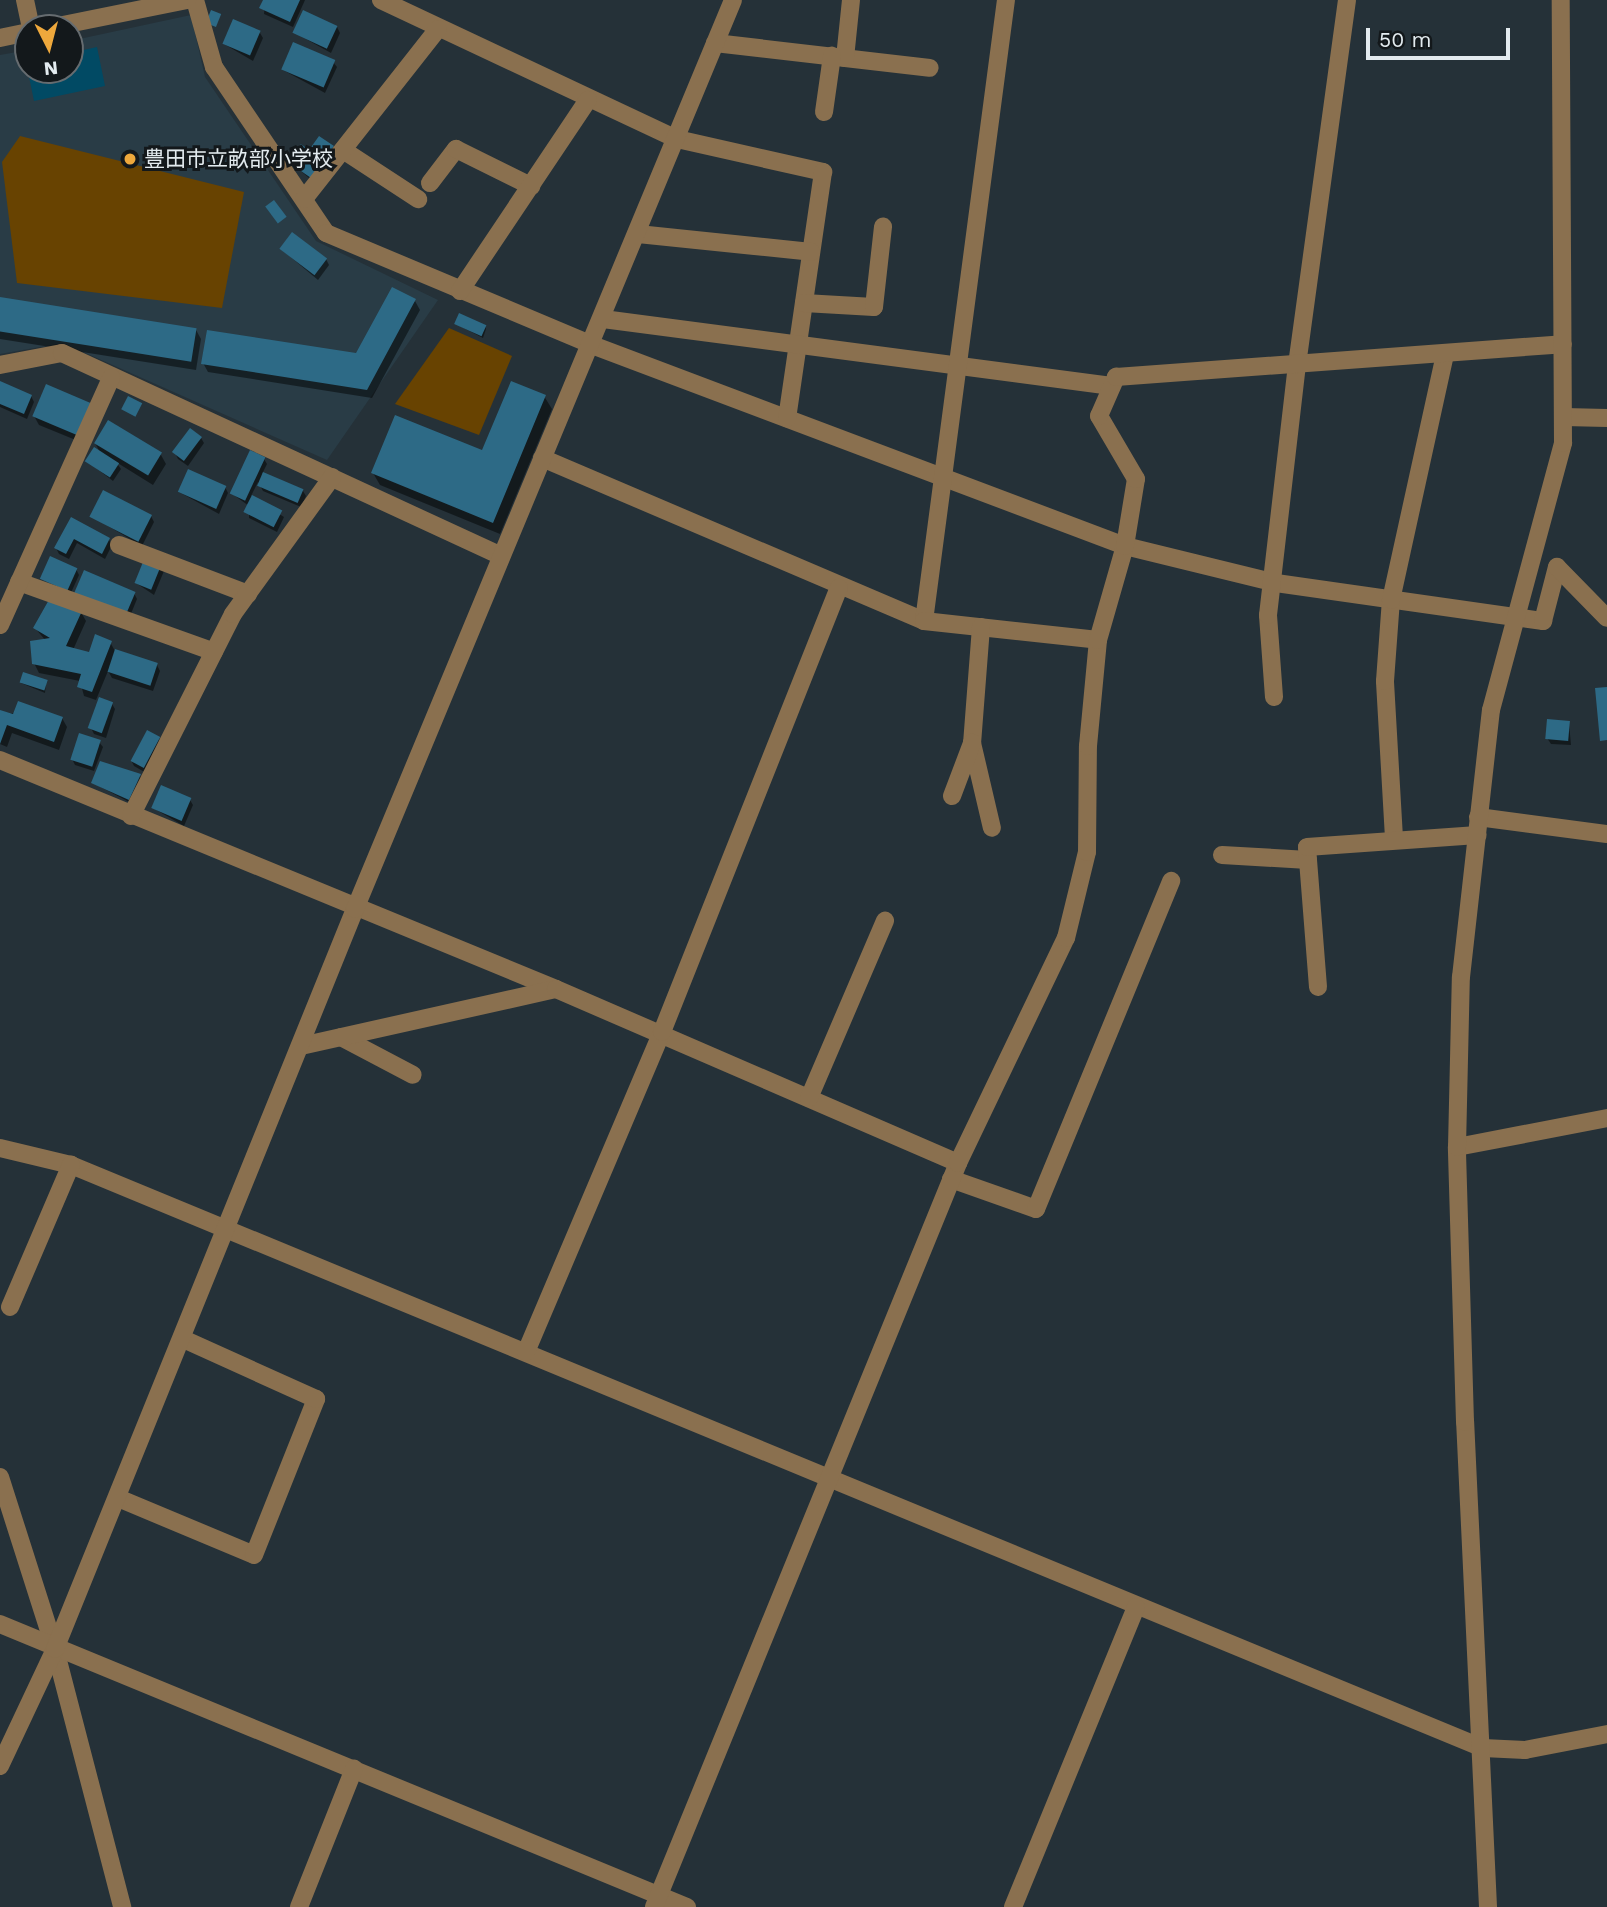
<!DOCTYPE html>
<html>
<head>
<meta charset="utf-8">
<style>
  body { margin:0 }
  #map { position:relative; width:1607px; height:1907px; overflow:hidden; background:#253138; font-family:"Work Sans","Noto Sans JP",sans-serif }
  div>[style] { position:absolute }
  [style*='--x'] { left:calc(var(--x)*1px); top:calc(var(--y)*1px); width:calc(var(--w)*1px); rotate:calc(var(--a)*1deg) }
  .built>* { inset:0; background:#293c46 }
  .green>* { inset:0; background:#684301 }
  .water>* { inset:0; background:#014a64 }
  .shadow>* { inset:0; background:#0007 }
  .building>* { inset:0; background:#2d6a86; transform-origin:0 0 }
  .minor>* { height:18px; margin:-9px; padding:0 9px; transform-origin:9px; border-radius:9px; background:#8a704f }
  .dots>* { width:19px; height:19px; translate:-50% -50%; box-sizing:border-box; border:4px solid #13181b; border-radius:50% }
  span { translate:-50% -50%; white-space:nowrap; text-align:center; line-height:1.15; -webkit-text-stroke:6px #13181b; paint-order:stroke }
  .poi-label { font-size:21px; color:#e3ebef }
  .left { translate:0 -50%; text-align:left }
  .north { position:absolute; left:14px; top:14px; width:70px; height:70px; box-sizing:border-box; background:#13181b; border:2px solid #666c70; border-radius:50%; rotate:174deg; font-size:19px; font-weight:700; line-height:28px; text-align:center; color:#e3ebef }
  .north::after { content:''; display:block; margin:auto; width:24px; height:32px; background:#eea83c; clip-path:polygon(50% 0,100% 100%,50% 72%,0 100%) }
  .scale { position:absolute; left:1366px; top:28px; width:144px; height:32px; box-sizing:border-box; border:4px solid #e3ebef; border-top:0; padding-left:9px; font-size:21px; line-height:24px; white-space:nowrap; color:#e3ebef; -webkit-text-stroke:5px #13181b; paint-order:stroke }
</style>
</head>
<body>
<div id="map">
  <div class="built">
    <i style="clip-path:polygon(191px 15px,205px 77px,316px 241px,438px 300px,327px 460px,63px 343px,0 354px,0 55px,28px 50px,28px 70px,70px 70px,70px 41px)"></i>
  </div>
  <div class="green">
    <i style="clip-path:polygon(20px 136px,244px 192px,222px 308px,17px 283px,2px 162px)"></i>
    <i style="clip-path:polygon(449px 328px,512px 356px,479px 435px,395px 404px)"></i>
  </div>
  <div class="water">
    <i style="clip-path:polygon(97px 47px,105px 86px,34px 101px,26px 62px,28px 70px,70px 70px,70px 53px)"></i>
  </div>
  <div class="shadow">
    <i style="clip-path:polygon(265px 0,305px 0,293px 27px,264px 14px)"></i>
    <i style="clip-path:polygon(337px 27px,340px 33px,331px 53px,295px 33px)"></i>
    <i style="clip-path:polygon(260px 33px,263px 38px,253px 61px,224px 44px)"></i>
    <i style="clip-path:polygon(333px 62px,337px 67px,325px 93px,283px 70px)"></i>
    <i style="clip-path:polygon(333px 147px,336px 153px,315px 183px,290px 162px,309px 152px)"></i>
    <i style="clip-path:polygon(281px 249px,326px 259px,329px 265px,318px 280px)"></i>
    <i style="clip-path:polygon(0 299px,196px 330px,201px 339px,196px 370px,0 339px)"></i>
    <i style="clip-path:polygon(415px 301px,420px 310px,372px 398px,208px 372px,203px 363px,357px 355px)"></i>
    <i style="clip-path:polygon(456px 324px,485px 326px,486px 329px,483px 338px)"></i>
    <i style="clip-path:polygon(0 383px,31px 396px,34px 402px,27px 419px,0 407px)"></i>
    <i style="clip-path:polygon(47px 386px,83px 443px,39px 425px,34px 416px)"></i>
    <i style="clip-path:polygon(544px 396px,552px 409px,500px 534px,380px 485px,373px 473px,483px 453px)"></i>
    <i style="clip-path:polygon(201px 438px,204px 443px,188px 466px,178px 459px,175px 453px)"></i>
    <i style="clip-path:polygon(95px 443px,161px 455px,166px 464px,153px 485px,116px 462px,121px 469px,113px 481px,88px 462px,101px 454px)"></i>
    <i style="clip-path:polygon(264px 459px,267px 464px,262px 474px,303px 491px,306px 496px,301px 507px,263px 491px,258px 482px,251px 496px,284px 517px,277px 532px,249px 518px,249px 506px,231px 493px)"></i>
    <i style="clip-path:polygon(225px 487px,228px 493px,219px 514px,179px 492px)"></i>
    <i style="clip-path:polygon(91px 516px,151px 516px,154px 522px,142px 546px)"></i>
    <i style="clip-path:polygon(72px 520px,109px 540px,112px 545px,105px 559px,77px 543px,69px 559px,59px 554px,56px 548px)"></i>
    <i style="clip-path:polygon(146px 559px,164px 571px,154px 595px,136px 583px)"></i>
    <i style="clip-path:polygon(76px 569px,79px 575px,70px 595px,42px 578px)"></i>
    <i style="clip-path:polygon(134px 593px,137px 599px,128px 621px,79px 600px)"></i>
    <i style="clip-path:polygon(81px 612px,86px 621px,73px 650px,90px 655px,110px 642px,115px 651px,157px 665px,160px 671px,153px 691px,112px 678px,108px 671px,96px 700px,84px 696px,80px 681px,39px 673px,34px 663px,46px 641px,35px 628px)"></i>
    <i style="clip-path:polygon(46px 682px,45px 693px,21px 683px)"></i>
    <i style="clip-path:polygon(112px 704px,115px 709px,106px 738px,94px 734px,91px 728px)"></i>
    <i style="clip-path:polygon(0 712px,62px 718px,67px 727px,59px 750px,12px 733px,7px 747px,0 744px)"></i>
    <i style="clip-path:polygon(1569px 723px,1571px 745px,1551px 744px,1547px 738px)"></i>
    <i style="clip-path:polygon(159px 739px,162px 744px,146px 773px,134px 766px,131px 760px)"></i>
    <i style="clip-path:polygon(99px 742px,103px 747px,94px 771px,75px 765px,72px 759px)"></i>
    <i style="clip-path:polygon(140px 776px,143px 781px,133px 804px,93px 783px)"></i>
    <i style="clip-path:polygon(190px 800px,193px 805px,184px 826px,153px 808px)"></i>
  </div>
  <div class="building">
    <i style="clip-path:polygon(263px 0,300px 0,290px 22px,259px 8px)"></i>
    <i style="left:211px;top:10px;width:11px;height:14px;rotate:22deg"></i>
    <i style="left:303px;top:10px;width:38px;height:25px;rotate:25deg"></i>
    <i style="left:233px;top:19px;width:30px;height:27px;rotate:23deg"></i>
    <i style="left:293px;top:42px;width:46px;height:30px;rotate:23deg"></i>
    <i style="clip-path:polygon(319px 136px,334px 146px,311px 178px,288px 162px,301px 144px,309px 150px)"></i>
    <i style="left:274px;top:200px;width:21px;height:11px;rotate:53deg"></i>
    <i style="left:292px;top:232px;width:44px;height:21px;rotate:37deg"></i>
    <i style="clip-path:polygon(392px 287px,416px 299px,367px 390px,201px 364px,207px 330px,356px 353px)"></i>
    <i style="left:0;top:297px;width:199px;height:34px;rotate:9deg"></i>
    <i style="left:459px;top:313px;width:30px;height:12px;rotate:24deg"></i>
    <i style="clip-path:polygon(0 381px,32px 395px,24px 414px,0 404px)"></i>
    <i style="clip-path:polygon(511px 381px,546px 395px,493px 523px,371px 473px,395px 415px,482px 450px)"></i>
    <i style="left:46px;top:384px;width:49px;height:35px;rotate:23deg"></i>
    <i style="left:128px;top:396px;width:16px;height:15px;rotate:27deg"></i>
    <i style="left:108px;top:420px;width:63px;height:27px;rotate:31deg"></i>
    <i style="left:190px;top:428px;width:15px;height:30px;rotate:37deg"></i>
    <i style="left:94px;top:447px;width:30px;height:17px;rotate:33deg"></i>
    <i style="left:250px;top:450px;width:17px;height:48px;rotate:25deg"></i>
    <i style="left:188px;top:469px;width:42px;height:25px;rotate:24deg"></i>
    <i style="left:263px;top:472px;width:44px;height:15px;rotate:23deg"></i>
    <i style="left:103px;top:490px;width:55px;height:30px;rotate:27deg"></i>
    <i style="left:252px;top:495px;width:34px;height:19px;rotate:27deg"></i>
    <i style="clip-path:polygon(71px 517px,110px 538px,102px 554px,74px 539px,66px 554px,54px 548px)"></i>
    <i style="left:50px;top:556px;width:30px;height:25px;rotate:24deg"></i>
    <i style="left:145px;top:557px;width:18px;height:28px;rotate:22deg"></i>
    <i style="left:84px;top:570px;width:56px;height:27px;rotate:23deg"></i>
    <i style="clip-path:polygon(50px 598px,82px 611px,66px 646px,89px 652px,95px 634px,112px 641px,92px 692px,77px 687px,81px 674px,32px 664px,30px 641px,50px 638px,33px 628px)"></i>
    <i style="left:115px;top:649px;width:45px;height:24px;rotate:18deg"></i>
    <i style="left:23px;top:672px;width:26px;height:11px;rotate:18deg"></i>
    <i style="clip-path:polygon(1607px 687px,1607px 740px,1600px 741px,1595px 688px)"></i>
    <i style="left:99px;top:697px;width:15px;height:33px;rotate:20deg"></i>
    <i style="clip-path:polygon(18px 701px,63px 717px,54px 742px,7px 725px,0 744px,0 710px,13px 714px)"></i>
    <i style="left:1547px;top:719px;width:23px;height:20px;rotate:5deg"></i>
    <i style="left:147px;top:730px;width:15px;height:35px;rotate:28deg"></i>
    <i style="left:79px;top:733px;width:23px;height:28px;rotate:18deg"></i>
    <i style="clip-path:polygon(100px 761px,141px 774px,129px 800px,91px 783px)"></i>
    <i style="left:161px;top:785px;width:33px;height:25px;rotate:23deg"></i>
  </div>
  <div class="minor">
    <i style="--x:25;--y:0;--w:29;--a:78"></i>
    <i style="--x:195;--y:0;--w:70;--a:74.2"></i>
    <i style="--x:214;--y:67;--w:200;--a:56"></i>
    <i style="--x:326;--y:233;--w:289;--a:22.8"></i>
    <i style="--x:592;--y:345;--w:570;--a:20.66"></i>
    <i style="--x:1125;--y:546;--w:155;--a:13.8"></i>
    <i style="--x:1276;--y:583;--w:270;--a:8.1"></i>
    <i style="--x:1543;--y:621;--w:56;--a:-75.5"></i>
    <i style="--x:1557;--y:567;--w:71;--a:45.6"></i>
    <i style="--x:381;--y:0;--w:327;--a:25.2"></i>
    <i style="--x:677;--y:139;--w:150;--a:12.7"></i>
    <i style="--x:823;--y:172;--w:249;--a:98.3"></i>
    <i style="--x:48;--y:28;--w:142;--a:-11.4"></i>
    <i style="--x:0;--y:38;--w:29;--a:-12"></i>
    <i style="--x:715;--y:43;--w:216;--a:6.6"></i>
    <i style="--x:845;--y:58;--w:58;--a:-84.1"></i>
    <i style="--x:824;--y:112;--w:57;--a:-81.9"></i>
    <i style="--x:343;--y:150;--w:90;--a:33.2"></i>
    <i style="--x:430;--y:183;--w:43;--a:-52.6"></i>
    <i style="--x:456;--y:149;--w:84;--a:26.3"></i>
    <i style="--x:304;--y:199;--w:216;--a:-51.8"></i>
    <i style="--x:638;--y:234;--w:174;--a:5.9"></i>
    <i style="--x:460;--y:291;--w:230;--a:-56.2"></i>
    <i style="--x:804;--y:303;--w:70;--a:3.3"></i>
    <i style="--x:874;--y:307;--w:81;--a:-83.6"></i>
    <i style="--x:603;--y:319;--w:513;--a:7.5"></i>
    <i style="--x:0;--y:365;--w:63;--a:-11"></i>
    <i style="--x:62;--y:353;--w:484;--a:24.8"></i>
    <i style="--x:1564;--y:417;--w:43;--a:1.3"></i>
    <i style="--x:542;--y:458;--w:415;--a:23.1"></i>
    <i style="--x:924;--y:621;--w:626;--a:-82.48"></i>
    <i style="--x:119;--y:545;--w:138;--a:20.8"></i>
    <i style="--x:19;--y:582;--w:207;--a:19.7"></i>
    <i style="--x:924;--y:621;--w:175;--a:6.2"></i>
    <i style="--x:0;--y:625;--w:271;--a:-65.8"></i>
    <i style="--x:981;--y:627;--w:116;--a:94.4"></i>
    <i style="--x:972;--y:743;--w:87;--a:76.8"></i>
    <i style="--x:1274;--y:697;--w:82;--a:-94.2"></i>
    <i style="--x:1268;--y:615;--w:252;--a:-83.4"></i>
    <i style="--x:1297;--y:365;--w:368;--a:-82.2"></i>
    <i style="--x:0;--y:760;--w:601;--a:22.39"></i>
    <i style="--x:952;--y:796;--w:57;--a:-69.3"></i>
    <i style="--x:131;--y:816;--w:226;--a:-63.2"></i>
    <i style="--x:233;--y:614;--w:169;--a:-54.1"></i>
    <i style="--x:1478;--y:817;--w:130;--a:7.5"></i>
    <i style="--x:1394;--y:838;--w:157;--a:-93.3"></i>
    <i style="--x:1385;--y:681;--w:81;--a:-85.8"></i>
    <i style="--x:1391;--y:600;--w:252;--a:-77.6"></i>
    <i style="--x:1222;--y:855;--w:86;--a:3.3"></i>
    <i style="--x:1318;--y:987;--w:140;--a:-94.5"></i>
    <i style="--x:1307;--y:847;--w:171;--a:-4"></i>
    <i style="--x:341;--y:1037;--w:81;--a:27.8"></i>
    <i style="--x:301;--y:1046;--w:261;--a:-12.6"></i>
    <i style="--x:556;--y:989;--w:438;--a:23.4"></i>
    <i style="--x:809;--y:1098;--w:193;--a:-66.8"></i>
    <i style="--x:1457;--y:1147;--w:153;--a:-10.9"></i>
    <i style="--x:0;--y:1148;--w:73;--a:13.5"></i>
    <i style="--x:71;--y:1165;--w:1528;--a:22.44"></i>
    <i style="--x:1483;--y:1748;--w:42;--a:2.7"></i>
    <i style="--x:1525;--y:1750;--w:84;--a:-11"></i>
    <i style="--x:951;--y:1179;--w:90;--a:19.4"></i>
    <i style="--x:1036;--y:1209;--w:355;--a:-67.6"></i>
    <i style="--x:10;--y:1307;--w:155;--a:-66.8"></i>
    <i style="--x:526;--y:1352;--w:348;--a:-67"></i>
    <i style="--x:662;--y:1032;--w:478;--a:-68.3"></i>
    <i style="--x:0;--y:1477;--w:181;--a:72.3"></i>
    <i style="--x:55;--y:1649;--w:267;--a:75.4"></i>
    <i style="--x:118;--y:1498;--w:147;--a:22.7"></i>
    <i style="--x:254;--y:1555;--w:168;--a:-68.3"></i>
    <i style="--x:316;--y:1399;--w:146;--a:-155.7"></i>
    <i style="--x:0;--y:1624;--w:743;--a:22.39"></i>
    <i style="--x:0;--y:1766;--w:129;--a:-64.8"></i>
    <i style="--x:55;--y:1649;--w:798;--a:-67.93"></i>
    <i style="--x:355;--y:909;--w:984;--a:-67.42"></i>
    <i style="--x:299;--y:1907;--w:149;--a:-68.3"></i>
    <i style="--x:654;--y:1907;--w:804;--a:-67.77"></i>
    <i style="--x:958;--y:1163;--w:250;--a:-64.4"></i>
    <i style="--x:1066;--y:938;--w:89;--a:-76.3"></i>
    <i style="--x:1087;--y:852;--w:106;--a:-89.5"></i>
    <i style="--x:1088;--y:746;--w:106;--a:-84.6"></i>
    <i style="--x:1098;--y:640;--w:98;--a:-74"></i>
    <i style="--x:1125;--y:546;--w:68;--a:-80.7"></i>
    <i style="--x:1136;--y:479;--w:73;--a:-120.4"></i>
    <i style="--x:1099;--y:416;--w:43;--a:-66.4"></i>
    <i style="--x:1116;--y:377;--w:448;--a:-4.2"></i>
    <i style="--x:1013;--y:1907;--w:324;--a:-67.7"></i>
    <i style="--x:1488;--y:1907;--w:486;--a:-92.7"></i>
    <i style="--x:1465;--y:1422;--w:275;--a:-91.7"></i>
    <i style="--x:1457;--y:1147;--w:170;--a:-88.7"></i>
    <i style="--x:1461;--y:977;--w:269;--a:-83.6"></i>
    <i style="--x:1491;--y:710;--w:277;--a:-74.9"></i>
    <i style="--x:1563;--y:443;--w:443;--a:-90.3"></i>
  </div>
  <div class="dots">
    <i style="left:130px;top:159px;background:#eea83c"></i>
  </div>
  <div class="poi-label">
    <span class="left" style="left:144px;top:159px">豊田市立畝部小学校</span>
  </div>
  <div class="north">N</div>
  <div class="scale">50 m</div>
</div>
</body>
</html>
